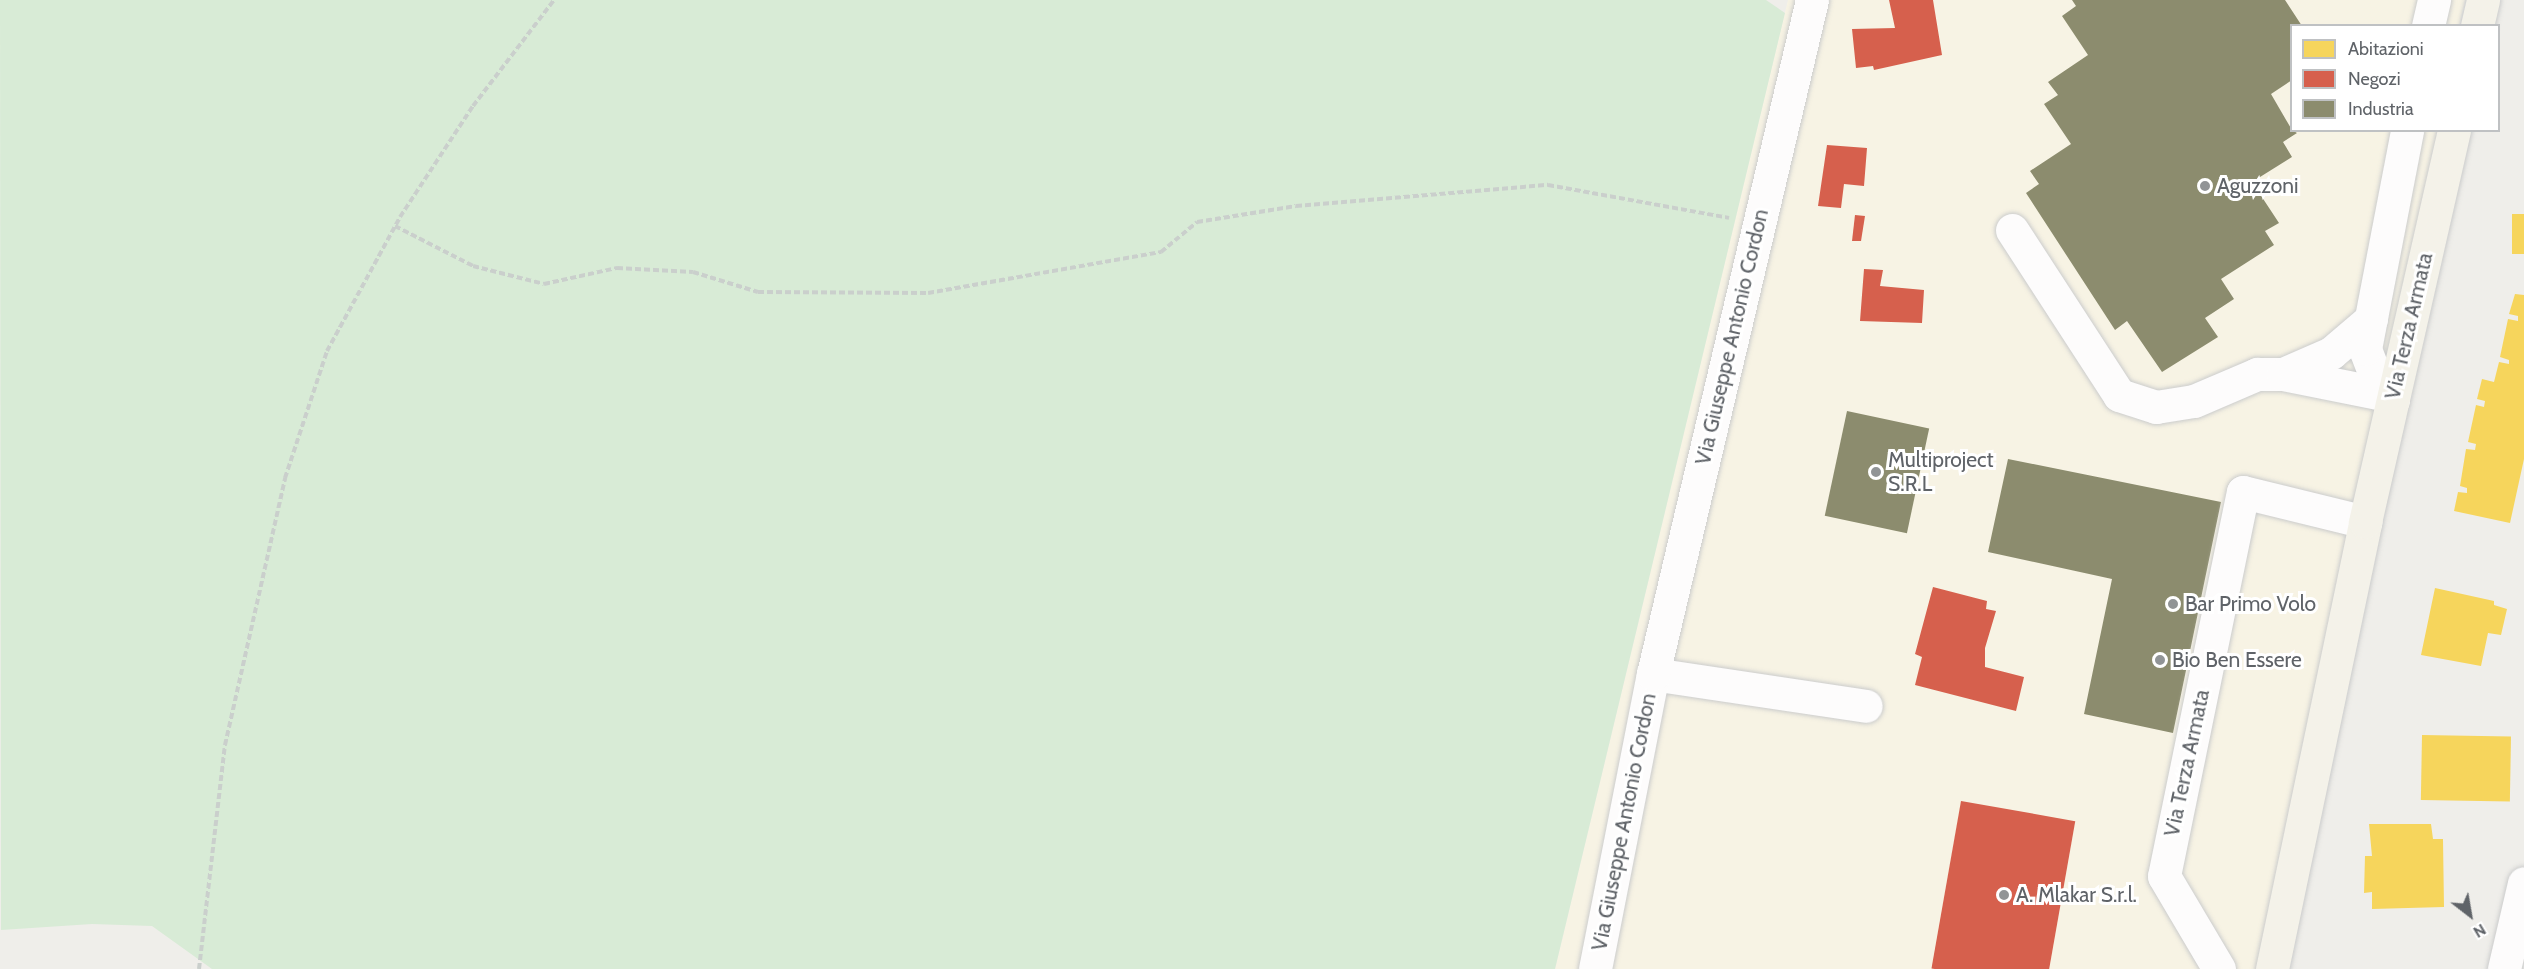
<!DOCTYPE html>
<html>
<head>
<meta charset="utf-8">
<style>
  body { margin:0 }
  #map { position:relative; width:2524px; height:969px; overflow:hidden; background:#efeeea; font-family:Cabin,sans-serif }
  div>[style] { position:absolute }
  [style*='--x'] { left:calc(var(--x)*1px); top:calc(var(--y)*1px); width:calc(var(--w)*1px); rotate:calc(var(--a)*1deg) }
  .commercial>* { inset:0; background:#f7f3e4 }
  .green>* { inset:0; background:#d8ebd6 }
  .homes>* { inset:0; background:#f6d55c; transform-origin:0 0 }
  .shops>* { inset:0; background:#d6604d; transform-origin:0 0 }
  .industry>* { inset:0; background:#8c8c6e; transform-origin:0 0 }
  .path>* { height:4px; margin-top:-2px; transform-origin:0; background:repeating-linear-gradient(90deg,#cacfcc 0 6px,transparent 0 9px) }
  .roads { filter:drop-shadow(0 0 2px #cbcccc) drop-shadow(0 0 2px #cbcccc) }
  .minor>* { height:33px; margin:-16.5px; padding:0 16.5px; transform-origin:16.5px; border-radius:16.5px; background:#fdfcfc }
  .major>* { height:33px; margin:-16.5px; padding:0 16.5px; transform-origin:16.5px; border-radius:16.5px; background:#f4f2e9 }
  .dots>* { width:16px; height:16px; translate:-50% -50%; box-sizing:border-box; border:3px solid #fff; border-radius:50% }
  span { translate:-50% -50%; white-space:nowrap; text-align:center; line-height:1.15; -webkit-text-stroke:6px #fff; paint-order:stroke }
  .poi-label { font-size:21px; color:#5f6368 }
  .left { translate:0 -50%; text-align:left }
  .street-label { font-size:21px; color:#5f6368 }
  .legend { position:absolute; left:2290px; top:24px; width:210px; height:108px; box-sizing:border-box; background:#fff; border:2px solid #bfc1c3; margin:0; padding:8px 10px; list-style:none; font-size:18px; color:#5f6368 }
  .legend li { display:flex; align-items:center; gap:12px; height:30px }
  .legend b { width:30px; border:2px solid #bfc1c3 }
  .north { position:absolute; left:2440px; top:885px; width:60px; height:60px; -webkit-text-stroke:4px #fff; paint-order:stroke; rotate:149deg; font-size:16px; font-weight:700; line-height:24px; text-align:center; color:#5f6368 }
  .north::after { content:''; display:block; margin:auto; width:21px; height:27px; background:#5f6368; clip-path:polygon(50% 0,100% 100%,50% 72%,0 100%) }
</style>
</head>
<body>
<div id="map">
  <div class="commercial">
    <i style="clip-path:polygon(1788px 0,2465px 0,2459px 25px,2292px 26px,2292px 130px,2437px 131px,2259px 969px,1555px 969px)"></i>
  </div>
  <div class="green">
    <i style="clip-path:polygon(0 0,1766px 0,1785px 13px,1555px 969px,212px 969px,152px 926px,92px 924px,1px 930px)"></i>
  </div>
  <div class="homes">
    <i style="left:2524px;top:214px;width:40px;height:12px;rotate:90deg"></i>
    <i style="clip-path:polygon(2515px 294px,2524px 295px,2524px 459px,2510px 523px,2454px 511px,2458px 492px,2467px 493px,2467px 488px,2460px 486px,2466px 449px,2475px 450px,2476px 444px,2468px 442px,2476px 405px,2484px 407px,2485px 401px,2477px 399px,2482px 379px,2494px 382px,2499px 362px,2509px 364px,2509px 360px,2500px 357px,2508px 319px,2518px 321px,2518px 316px,2509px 314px)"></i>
    <i style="clip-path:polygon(2435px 588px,2494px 601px,2494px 605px,2507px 609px,2501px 635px,2488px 633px,2481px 666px,2421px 655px)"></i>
    <i style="left:2422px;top:735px;width:89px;height:65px;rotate:1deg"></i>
    <i style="clip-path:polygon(2369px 824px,2431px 824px,2433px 839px,2443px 839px,2444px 907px,2372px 909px,2372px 892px,2364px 893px,2365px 856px,2372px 856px)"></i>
  </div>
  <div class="shops">
    <i style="clip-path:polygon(1889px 0,1933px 0,1942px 55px,1874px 70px,1873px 66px,1856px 68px,1852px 29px,1895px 28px)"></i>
    <i style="clip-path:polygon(1827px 145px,1867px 148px,1864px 186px,1844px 184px,1841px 208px,1818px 206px)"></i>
    <i style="clip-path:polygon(1855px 215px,1865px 216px,1861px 241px,1852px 241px)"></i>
    <i style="clip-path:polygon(1864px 269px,1883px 270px,1880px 286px,1924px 290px,1922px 323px,1860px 321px)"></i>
    <i style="clip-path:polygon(1933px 587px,1987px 601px,1986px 609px,1996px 611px,1985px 648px,1985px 667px,2024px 677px,2016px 711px,1915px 685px,1922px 657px,1915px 654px)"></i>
    <i style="left:1961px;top:801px;width:116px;height:170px;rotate:10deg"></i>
  </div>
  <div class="industry">
    <i style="clip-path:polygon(2072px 0,2285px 0,2302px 26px,2292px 26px,2292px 80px,2271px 94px,2292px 130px,2297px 133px,2283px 142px,2292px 157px,2252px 182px,2279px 223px,2265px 231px,2274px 245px,2221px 279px,2234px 299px,2205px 318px,2218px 337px,2162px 372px,2127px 321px,2115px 330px,2026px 193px,2039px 184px,2030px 171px,2071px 144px,2044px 104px,2058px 95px,2048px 82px,2088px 55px,2062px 16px,2076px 6px)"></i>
    <i style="left:1847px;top:411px;width:84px;height:107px;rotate:12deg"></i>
    <i style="clip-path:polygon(2008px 459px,2221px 502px,2173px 733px,2084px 714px,2112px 579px,1988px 552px)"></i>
  </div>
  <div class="path">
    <i style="--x:395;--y:226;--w:88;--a:27.1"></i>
    <i style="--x:473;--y:266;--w:73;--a:14.2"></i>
    <i style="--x:544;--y:284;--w:75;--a:-12.4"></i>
    <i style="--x:617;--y:268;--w:76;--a:3"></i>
    <i style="--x:693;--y:272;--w:68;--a:17.1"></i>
    <i style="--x:758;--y:292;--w:170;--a:0.3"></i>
    <i style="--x:928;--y:293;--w:237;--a:-10"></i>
    <i style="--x:1161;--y:252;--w:47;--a:-39.8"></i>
    <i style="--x:1197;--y:222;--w:100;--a:-9.2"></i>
    <i style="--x:1296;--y:206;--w:253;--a:-4.8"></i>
    <i style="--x:1548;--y:185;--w:184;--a:10.3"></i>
    <i style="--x:199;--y:969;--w:226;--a:-83.4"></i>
    <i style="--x:225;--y:745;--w:274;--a:-77.3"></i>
    <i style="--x:285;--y:478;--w:134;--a:-71.7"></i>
    <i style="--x:327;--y:351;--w:153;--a:-61.4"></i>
    <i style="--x:400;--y:217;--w:133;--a:-56.7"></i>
    <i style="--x:473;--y:106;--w:133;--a:-52.6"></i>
  </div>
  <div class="roads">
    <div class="minor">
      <i style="--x:2428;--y:26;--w:27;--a:-77"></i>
      <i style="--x:2012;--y:230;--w:197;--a:57"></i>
      <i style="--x:2119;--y:395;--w:39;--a:18"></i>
      <i style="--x:2156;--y:407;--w:38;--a:-9"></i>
      <i style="--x:2194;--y:401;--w:69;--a:-23.2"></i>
      <i style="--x:2257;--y:374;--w:26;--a:0"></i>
      <i style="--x:2371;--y:319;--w:52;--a:139.6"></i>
      <i style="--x:2331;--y:353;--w:52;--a:156.4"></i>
      <i style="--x:2283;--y:374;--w:107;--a:11.3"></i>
      <i style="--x:2393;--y:400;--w:18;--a:-137"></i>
      <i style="--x:2380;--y:388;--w:42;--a:-111"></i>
      <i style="--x:2365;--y:349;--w:223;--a:-79.1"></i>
      <i style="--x:1653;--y:674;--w:215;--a:8.5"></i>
      <i style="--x:1595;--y:969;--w:301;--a:-78.9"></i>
      <i style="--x:1653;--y:674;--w:693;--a:-76.73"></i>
      <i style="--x:2219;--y:969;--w:108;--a:-120.6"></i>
      <i style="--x:2164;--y:876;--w:392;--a:-78.4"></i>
      <i style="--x:2243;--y:492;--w:126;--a:13.8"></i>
      <i style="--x:2504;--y:969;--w:88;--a:-76.9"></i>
    </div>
    <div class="major">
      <i style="--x:2477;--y:26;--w:27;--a:-77"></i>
      <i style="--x:2272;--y:969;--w:457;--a:-78.2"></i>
      <i style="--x:2365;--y:522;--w:402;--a:-77.2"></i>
    </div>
  </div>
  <div class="dots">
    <i style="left:2205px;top:186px;background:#919496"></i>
    <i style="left:1876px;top:472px;background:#919496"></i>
    <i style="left:2173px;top:604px;background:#919496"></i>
    <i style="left:2160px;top:660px;background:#919496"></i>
    <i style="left:2004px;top:895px;background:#919496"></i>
  </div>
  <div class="poi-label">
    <span class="left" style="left:2217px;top:186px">Aguzzoni</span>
    <span class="left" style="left:1888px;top:472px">Multiproject<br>S.R.L</span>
    <span class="left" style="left:2185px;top:604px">Bar Primo Volo</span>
    <span class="left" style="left:2172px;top:660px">Bio Ben Essere</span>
    <span class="left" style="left:2016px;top:895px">A. Mlakar S.r.l.</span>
  </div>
  <div class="street-label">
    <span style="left:2409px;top:326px;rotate:-77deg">Via Terza Armata</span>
    <span style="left:1732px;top:337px;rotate:-77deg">Via Giuseppe Antonio Cordon</span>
    <span style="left:2187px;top:763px;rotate:-78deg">Via Terza Armata</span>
    <span style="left:1624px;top:822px;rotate:-79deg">Via Giuseppe Antonio Cordon</span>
  </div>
  <ul class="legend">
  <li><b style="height:16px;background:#f6d55c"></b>Abitazioni</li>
  <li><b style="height:16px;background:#d6604d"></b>Negozi</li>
  <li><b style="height:16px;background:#8c8c6e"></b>Industria</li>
  </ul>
  <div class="north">N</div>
</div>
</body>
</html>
